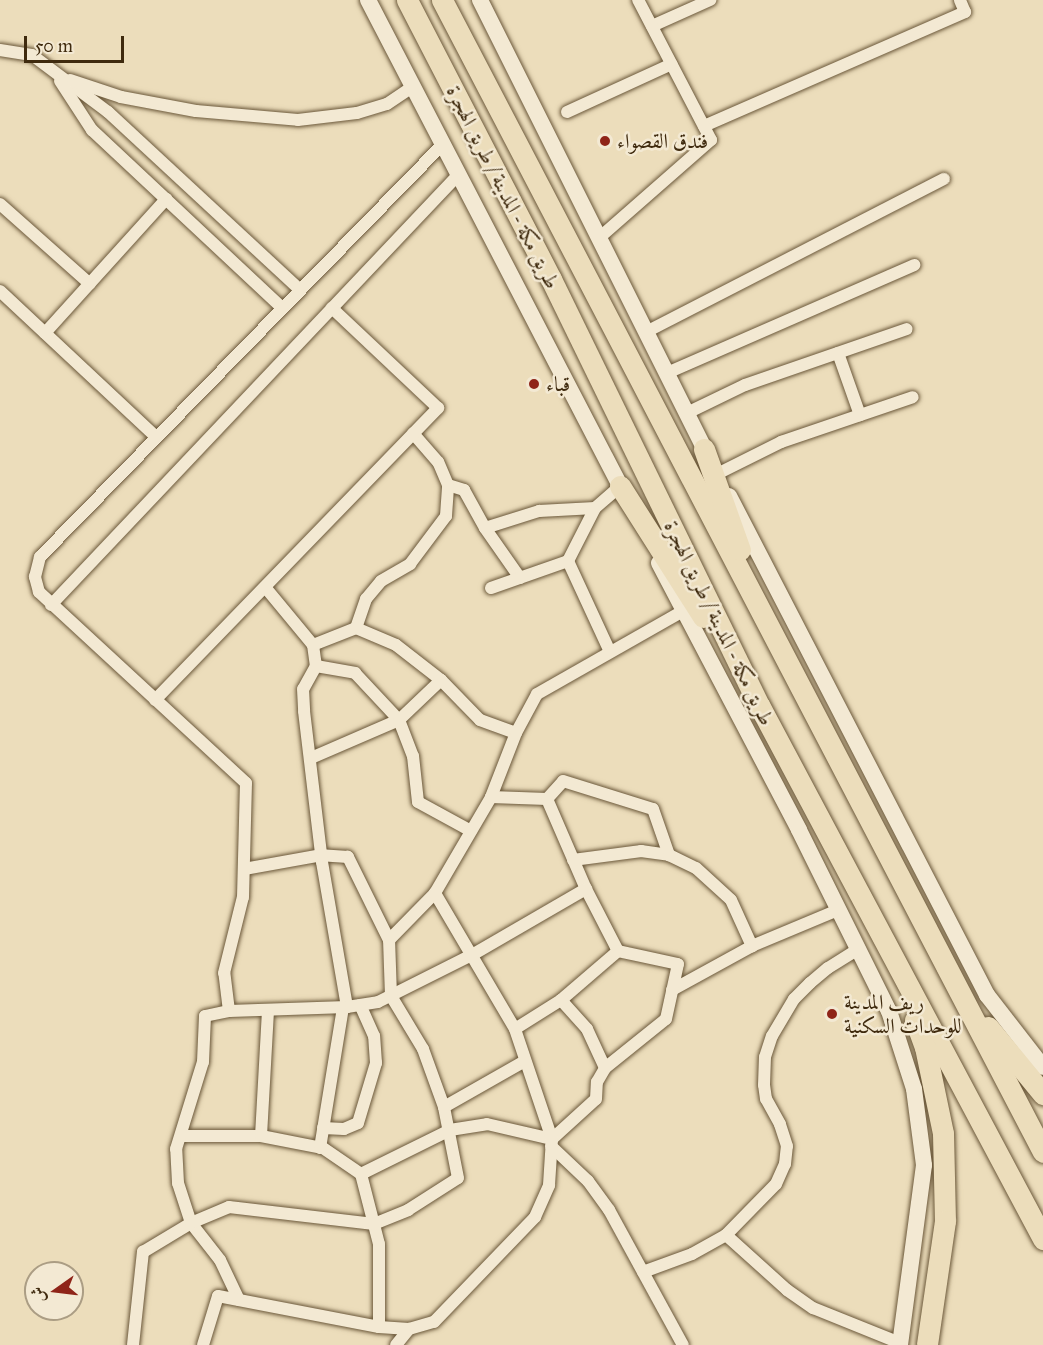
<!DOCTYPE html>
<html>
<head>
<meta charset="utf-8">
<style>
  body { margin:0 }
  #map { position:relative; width:1043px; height:1345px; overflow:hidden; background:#ecddbb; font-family:"IM FELL Great Primer",Amiri,serif }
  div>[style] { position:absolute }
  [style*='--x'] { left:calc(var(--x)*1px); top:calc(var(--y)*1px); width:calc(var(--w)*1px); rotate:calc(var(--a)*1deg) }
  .roads { filter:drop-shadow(0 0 2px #6a5739) drop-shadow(0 0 2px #6a5739) }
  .minor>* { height:12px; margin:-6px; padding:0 6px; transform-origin:6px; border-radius:6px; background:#f3e9d3 }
  .secondary>* { height:16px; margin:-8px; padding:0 8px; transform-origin:8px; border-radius:8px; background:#f3e9d3 }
  .motorway>* { height:21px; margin:-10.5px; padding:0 10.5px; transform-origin:10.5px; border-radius:10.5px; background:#ecddbb }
  .dots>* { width:16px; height:16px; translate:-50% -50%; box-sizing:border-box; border:3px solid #f3e9d3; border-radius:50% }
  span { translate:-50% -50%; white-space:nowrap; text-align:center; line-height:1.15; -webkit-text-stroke:5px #f3e9d3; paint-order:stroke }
  .poi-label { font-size:21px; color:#3f2a0e }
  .left { translate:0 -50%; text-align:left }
  .street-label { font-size:21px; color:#3f2a0e }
  .north { position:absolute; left:24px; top:1261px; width:60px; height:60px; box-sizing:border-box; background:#f3e9d3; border:2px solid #ab9d84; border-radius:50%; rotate:256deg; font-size:16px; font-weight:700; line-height:24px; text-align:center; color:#3f2a0e }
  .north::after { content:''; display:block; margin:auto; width:21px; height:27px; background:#8f2418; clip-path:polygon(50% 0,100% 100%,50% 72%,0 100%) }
  .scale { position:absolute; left:24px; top:36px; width:100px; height:27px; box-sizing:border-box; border:3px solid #3f2a0e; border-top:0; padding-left:8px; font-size:18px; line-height:21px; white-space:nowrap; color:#3f2a0e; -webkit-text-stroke:4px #f3e9d3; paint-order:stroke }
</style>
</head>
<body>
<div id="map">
  <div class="roads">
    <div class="minor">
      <i style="--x:652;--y:26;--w:64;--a:-24.1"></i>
      <i style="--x:0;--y:50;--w:32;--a:9"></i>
      <i style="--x:32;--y:55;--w:95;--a:36.9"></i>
      <i style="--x:108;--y:112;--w:262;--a:42.8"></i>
      <i style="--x:70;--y:80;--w:54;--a:18.4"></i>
      <i style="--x:121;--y:97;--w:76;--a:10.6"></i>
      <i style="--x:196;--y:111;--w:102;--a:5"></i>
      <i style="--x:298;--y:120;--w:59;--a:-6.8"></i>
      <i style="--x:357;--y:113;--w:31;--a:-17"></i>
      <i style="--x:387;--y:104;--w:30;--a:-34"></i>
      <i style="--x:60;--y:81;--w:59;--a:56.9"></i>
      <i style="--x:92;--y:130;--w:260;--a:43.1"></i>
      <i style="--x:567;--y:112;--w:115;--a:-24.6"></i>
      <i style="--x:704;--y:126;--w:285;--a:-23.6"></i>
      <i style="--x:965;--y:12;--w:13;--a:-113"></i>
      <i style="--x:0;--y:204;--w:120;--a:41.6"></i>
      <i style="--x:599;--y:238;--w:149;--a:-41.2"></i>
      <i style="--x:711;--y:140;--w:158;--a:-117.5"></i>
      <i style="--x:0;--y:291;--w:214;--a:43.1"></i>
      <i style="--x:646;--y:332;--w:335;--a:-27.2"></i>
      <i style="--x:45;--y:333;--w:181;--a:-47.9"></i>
      <i style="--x:838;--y:353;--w:66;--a:70.5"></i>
      <i style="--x:667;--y:373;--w:270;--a:-23.6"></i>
      <i style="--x:687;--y:413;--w:64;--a:-25.8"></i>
      <i style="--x:745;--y:385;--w:171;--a:-19.1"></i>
      <i style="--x:717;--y:474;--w:72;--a:-26.6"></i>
      <i style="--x:781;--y:442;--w:139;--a:-18.8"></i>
      <i style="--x:448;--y:485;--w:17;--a:17"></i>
      <i style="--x:464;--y:490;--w:43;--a:61.1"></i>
      <i style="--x:485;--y:528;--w:61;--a:55"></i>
      <i style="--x:485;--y:528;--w:57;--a:-17.5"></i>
      <i style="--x:539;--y:511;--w:56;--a:-3.1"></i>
      <i style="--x:568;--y:561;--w:100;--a:65.2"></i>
      <i style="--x:265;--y:587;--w:75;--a:50.4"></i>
      <i style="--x:313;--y:645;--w:21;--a:82"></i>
      <i style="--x:316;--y:666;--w:26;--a:119"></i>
      <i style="--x:303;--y:689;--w:22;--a:87"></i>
      <i style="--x:304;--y:711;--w:152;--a:83.2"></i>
      <i style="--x:322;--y:862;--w:147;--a:80.2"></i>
      <i style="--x:491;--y:588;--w:82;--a:-19.3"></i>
      <i style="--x:568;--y:561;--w:59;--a:-63"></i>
      <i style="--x:595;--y:508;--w:33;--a:-41"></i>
      <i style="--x:51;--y:605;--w:593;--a:-46.57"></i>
      <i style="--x:356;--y:628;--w:31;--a:-71"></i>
      <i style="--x:366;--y:599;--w:23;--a:-50"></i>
      <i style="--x:381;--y:581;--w:34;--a:-30"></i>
      <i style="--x:410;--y:564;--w:60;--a:-53.1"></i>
      <i style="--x:446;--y:516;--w:31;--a:-86"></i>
      <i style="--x:448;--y:485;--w:25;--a:-113"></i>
      <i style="--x:438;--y:462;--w:38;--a:-131"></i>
      <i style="--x:313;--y:645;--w:46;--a:-21.6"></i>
      <i style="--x:356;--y:628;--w:43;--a:23"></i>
      <i style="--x:396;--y:645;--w:57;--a:37.9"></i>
      <i style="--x:441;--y:680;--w:56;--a:45.7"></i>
      <i style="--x:480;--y:720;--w:38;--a:20"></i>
      <i style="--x:316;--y:666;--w:40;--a:10"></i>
      <i style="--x:355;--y:673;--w:64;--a:46.9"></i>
      <i style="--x:399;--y:720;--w:39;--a:69"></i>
      <i style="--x:413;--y:756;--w:46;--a:83.8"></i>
      <i style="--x:418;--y:802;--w:60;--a:28.7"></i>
      <i style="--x:155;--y:700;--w:407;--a:-45.9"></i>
      <i style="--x:438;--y:408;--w:146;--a:-136.7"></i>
      <i style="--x:311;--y:758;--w:96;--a:-23.4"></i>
      <i style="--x:399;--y:720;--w:58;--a:-43.6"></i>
      <i style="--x:491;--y:797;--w:56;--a:2"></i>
      <i style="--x:547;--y:799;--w:98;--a:66.6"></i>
      <i style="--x:586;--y:889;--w:70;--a:62.7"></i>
      <i style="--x:618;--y:951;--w:75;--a:139.3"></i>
      <i style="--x:561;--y:1000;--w:54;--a:147.8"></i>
      <i style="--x:547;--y:799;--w:24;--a:-48"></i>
      <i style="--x:563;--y:781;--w:94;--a:17.3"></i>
      <i style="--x:653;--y:809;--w:49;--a:70.8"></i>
      <i style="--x:573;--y:860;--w:69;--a:-7.5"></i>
      <i style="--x:641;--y:851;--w:28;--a:8"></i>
      <i style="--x:669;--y:855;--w:30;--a:26"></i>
      <i style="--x:696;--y:868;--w:47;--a:42.4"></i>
      <i style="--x:731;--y:900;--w:51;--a:65.5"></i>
      <i style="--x:389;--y:940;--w:66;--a:-45.6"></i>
      <i style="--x:435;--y:893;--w:111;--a:-59.7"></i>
      <i style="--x:491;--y:797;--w:69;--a:-68.7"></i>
      <i style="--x:516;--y:733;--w:44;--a:-61.7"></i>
      <i style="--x:537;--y:694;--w:168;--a:-29.6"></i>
      <i style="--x:672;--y:990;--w:91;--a:-28.8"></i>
      <i style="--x:752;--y:946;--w:93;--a:-22.7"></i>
      <i style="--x:561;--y:1000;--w:39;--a:48"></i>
      <i style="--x:587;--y:1029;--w:43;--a:65.2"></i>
      <i style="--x:229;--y:1011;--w:38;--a:-97"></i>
      <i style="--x:224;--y:973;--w:78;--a:-76"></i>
      <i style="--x:243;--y:897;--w:114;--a:-88.5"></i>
      <i style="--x:246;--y:783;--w:282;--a:-137.3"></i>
      <i style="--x:39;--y:592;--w:16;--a:-105"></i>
      <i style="--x:35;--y:577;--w:21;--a:-76"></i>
      <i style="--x:40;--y:557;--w:577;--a:-45.7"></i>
      <i style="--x:444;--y:1107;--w:93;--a:-29.6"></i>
      <i style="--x:323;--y:1128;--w:21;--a:3"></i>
      <i style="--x:344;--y:1129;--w:15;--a:-23"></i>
      <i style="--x:358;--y:1123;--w:63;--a:-73.3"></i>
      <i style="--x:376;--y:1063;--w:27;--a:-94"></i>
      <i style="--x:374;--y:1036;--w:34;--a:-114"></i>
      <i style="--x:182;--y:1136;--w:79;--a:0"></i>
      <i style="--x:261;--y:1136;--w:63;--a:11"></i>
      <i style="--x:323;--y:1148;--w:46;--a:34.4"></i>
      <i style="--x:361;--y:1174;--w:72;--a:75.6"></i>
      <i style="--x:379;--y:1244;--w:83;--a:90"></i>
      <i style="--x:261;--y:1136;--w:126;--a:-86.8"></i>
      <i style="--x:552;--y:1139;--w:59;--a:-42.3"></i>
      <i style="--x:596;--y:1099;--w:17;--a:-87"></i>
      <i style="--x:597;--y:1082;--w:16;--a:-60"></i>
      <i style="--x:605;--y:1068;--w:78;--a:-38.8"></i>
      <i style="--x:666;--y:1019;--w:56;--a:-77.7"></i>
      <i style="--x:678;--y:964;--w:61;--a:-167.8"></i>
      <i style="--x:551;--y:1146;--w:51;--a:43.4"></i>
      <i style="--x:588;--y:1181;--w:36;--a:54"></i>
      <i style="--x:609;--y:1210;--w:154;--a:61.3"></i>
      <i style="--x:320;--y:1148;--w:143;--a:-80.7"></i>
      <i style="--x:361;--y:1174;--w:99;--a:-26.3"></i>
      <i style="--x:450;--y:1130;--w:37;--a:-9"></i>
      <i style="--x:487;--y:1124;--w:67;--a:13"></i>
      <i style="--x:726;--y:1235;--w:82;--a:42"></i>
      <i style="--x:787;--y:1290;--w:32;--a:35"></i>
      <i style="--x:813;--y:1308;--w:94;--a:21.9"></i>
      <i style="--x:643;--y:1272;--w:52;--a:-20.2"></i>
      <i style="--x:692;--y:1254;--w:39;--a:-29"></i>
      <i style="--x:726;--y:1235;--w:71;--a:-45.6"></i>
      <i style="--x:776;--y:1184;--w:22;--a:-66"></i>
      <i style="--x:785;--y:1164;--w:18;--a:-84"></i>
      <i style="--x:787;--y:1146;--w:23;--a:-108"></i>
      <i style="--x:780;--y:1124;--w:29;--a:-119"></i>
      <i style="--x:766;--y:1099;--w:14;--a:-98"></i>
      <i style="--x:764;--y:1085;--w:28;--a:-88"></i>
      <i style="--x:765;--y:1057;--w:22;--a:-72"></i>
      <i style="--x:772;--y:1036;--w:43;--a:-59.3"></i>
      <i style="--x:794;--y:999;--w:23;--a:-45"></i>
      <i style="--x:810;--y:983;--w:23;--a:-40"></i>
      <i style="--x:828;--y:968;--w:36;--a:-32"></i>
      <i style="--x:239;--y:1300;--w:44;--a:-115.4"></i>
      <i style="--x:220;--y:1260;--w:47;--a:-128.1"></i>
      <i style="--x:191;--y:1223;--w:42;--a:-108"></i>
      <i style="--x:178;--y:1183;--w:34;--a:-93"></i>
      <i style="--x:176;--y:1149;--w:91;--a:-72.8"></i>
      <i style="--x:203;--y:1062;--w:46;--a:-87.5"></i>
      <i style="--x:205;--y:1016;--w:25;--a:-12"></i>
      <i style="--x:229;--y:1011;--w:118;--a:-1.9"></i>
      <i style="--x:347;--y:1007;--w:31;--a:-9"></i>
      <i style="--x:378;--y:1002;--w:105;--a:-26.6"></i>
      <i style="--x:472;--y:955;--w:132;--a:-30.1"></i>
      <i style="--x:133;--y:1345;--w:94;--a:-83.9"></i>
      <i style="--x:143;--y:1252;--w:56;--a:-31.1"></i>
      <i style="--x:191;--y:1223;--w:41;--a:-22.8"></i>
      <i style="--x:229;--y:1207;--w:146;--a:6.7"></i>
      <i style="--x:374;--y:1224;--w:37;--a:-22"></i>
      <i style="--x:408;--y:1210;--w:59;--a:-32.6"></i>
      <i style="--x:458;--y:1178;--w:72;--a:-101.2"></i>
      <i style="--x:444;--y:1107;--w:62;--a:-109.9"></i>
      <i style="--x:423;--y:1049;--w:62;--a:-121.1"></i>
      <i style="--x:391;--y:996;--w:56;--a:-92"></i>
      <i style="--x:389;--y:940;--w:93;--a:-116.3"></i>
      <i style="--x:348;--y:857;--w:26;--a:-176"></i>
      <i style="--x:322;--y:855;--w:79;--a:169.8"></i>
      <i style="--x:203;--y:1345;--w:51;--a:-73"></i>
      <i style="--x:218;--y:1296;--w:164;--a:10.9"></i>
      <i style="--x:379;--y:1327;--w:30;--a:4"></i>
      <i style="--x:409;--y:1329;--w:26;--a:-16"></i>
      <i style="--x:434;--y:1322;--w:146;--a:-46.1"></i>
      <i style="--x:535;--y:1217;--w:35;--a:-66"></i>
      <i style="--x:549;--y:1185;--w:46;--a:-86.3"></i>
      <i style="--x:552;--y:1139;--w:116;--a:-108.6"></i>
      <i style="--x:515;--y:1029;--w:158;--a:-120.5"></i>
      <i style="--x:396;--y:1345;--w:21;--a:-51"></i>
    </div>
    <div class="secondary">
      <i style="--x:368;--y:0;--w:560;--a:62.57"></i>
      <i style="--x:480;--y:0;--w:514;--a:63.43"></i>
      <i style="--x:729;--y:496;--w:562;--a:62.66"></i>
      <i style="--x:987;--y:995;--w:91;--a:52.1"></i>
      <i style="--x:659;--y:563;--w:301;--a:62.3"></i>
      <i style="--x:799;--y:830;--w:202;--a:63.6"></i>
      <i style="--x:889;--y:1011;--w:82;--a:72.2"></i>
      <i style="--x:914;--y:1089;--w:77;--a:82.5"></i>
      <i style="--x:924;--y:1165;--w:182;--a:97.6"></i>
    </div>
    <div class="motorway">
      <i style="--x:407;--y:0;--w:314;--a:62.7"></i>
      <i style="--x:551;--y:279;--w:474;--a:64"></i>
      <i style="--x:759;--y:705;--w:605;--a:61.99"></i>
      <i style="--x:442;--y:0;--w:1299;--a:62.45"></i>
      <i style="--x:704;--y:449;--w:107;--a:70.4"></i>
      <i style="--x:620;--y:486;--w:155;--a:57.6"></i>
      <i style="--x:915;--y:1020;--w:29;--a:70"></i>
      <i style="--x:925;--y:1047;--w:88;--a:78.2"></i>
      <i style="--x:943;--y:1133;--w:88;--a:88.7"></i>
      <i style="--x:945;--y:1221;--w:125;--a:98.3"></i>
      <i style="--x:988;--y:1027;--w:87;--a:50.6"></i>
    </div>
  </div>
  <div class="dots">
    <i style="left:605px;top:141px;background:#8f2418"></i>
    <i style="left:534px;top:384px;background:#8f2418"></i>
    <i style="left:832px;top:1014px;background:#8f2418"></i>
  </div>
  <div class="poi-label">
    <span class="left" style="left:617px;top:141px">فندق القصواء</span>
    <span class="left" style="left:546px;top:384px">قباء</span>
    <span class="left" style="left:844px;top:1014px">ريف المدينة<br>للوحدات السكنية</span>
  </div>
  <div class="street-label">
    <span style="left:503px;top:187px;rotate:63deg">طريق مكة - المدينة / طريق الهجرة</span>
    <span style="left:719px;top:623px;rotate:64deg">طريق مكة - المدينة / طريق الهجرة</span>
  </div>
  <div class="north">ش</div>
  <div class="scale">50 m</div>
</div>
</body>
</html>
